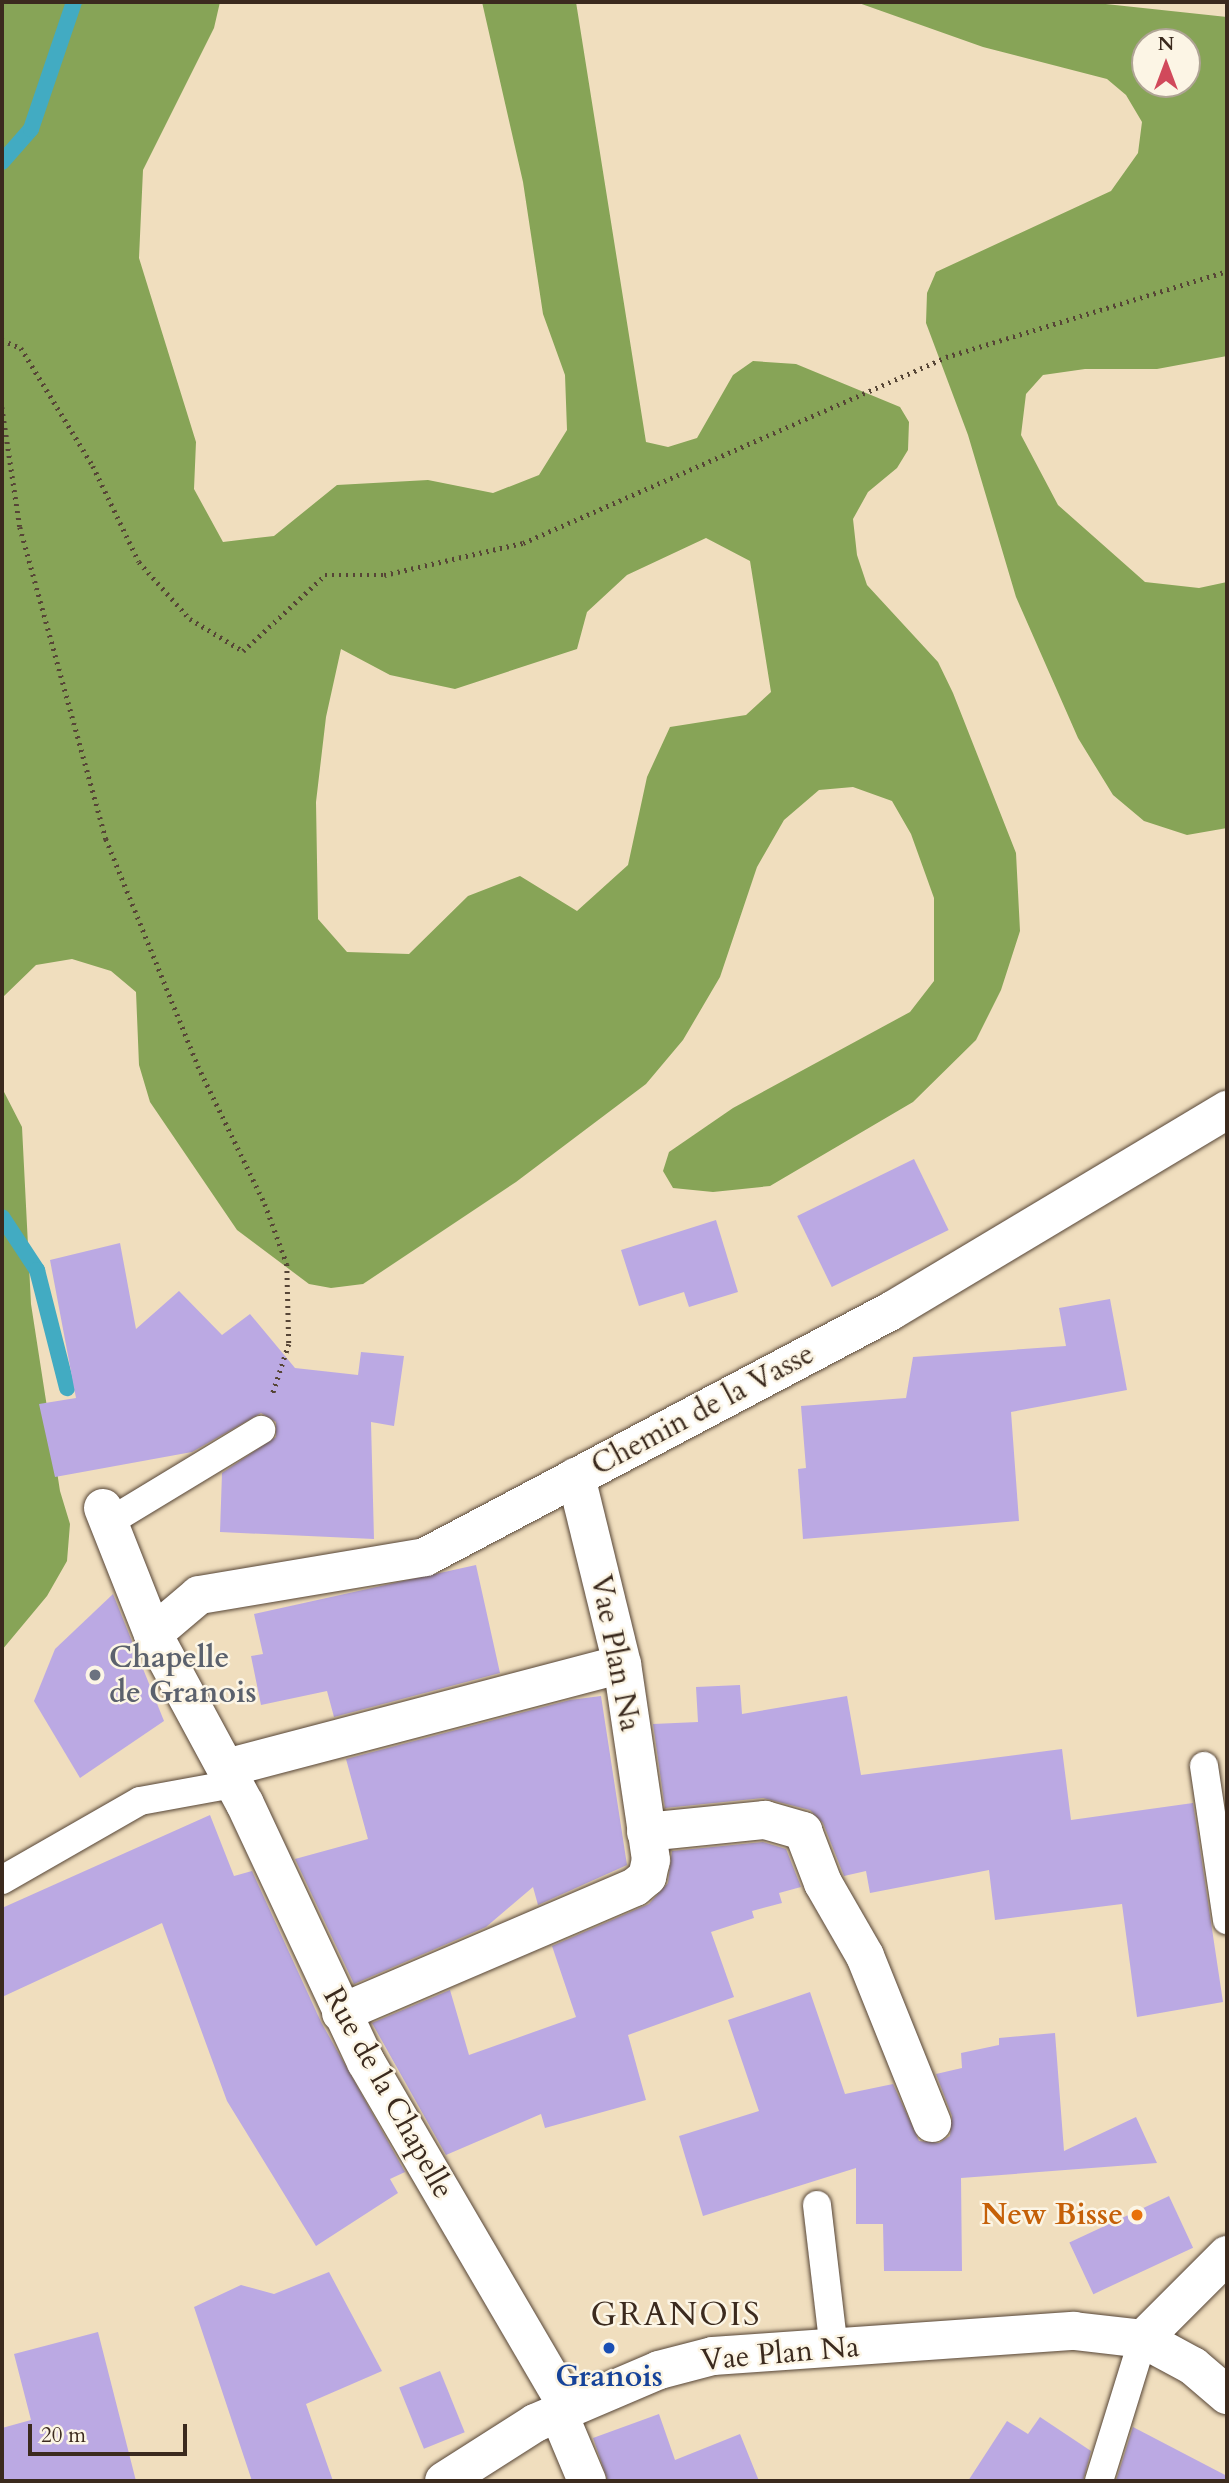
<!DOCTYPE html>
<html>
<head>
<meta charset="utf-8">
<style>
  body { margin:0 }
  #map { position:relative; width:1229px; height:2483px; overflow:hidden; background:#f0debe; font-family:Cardo,serif }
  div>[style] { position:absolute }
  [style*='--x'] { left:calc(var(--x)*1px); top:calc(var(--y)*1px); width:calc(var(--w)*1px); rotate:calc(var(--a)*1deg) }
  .forest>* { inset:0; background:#87a457 }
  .stream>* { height:16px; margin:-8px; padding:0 8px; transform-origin:8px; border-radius:8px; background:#42abc2 }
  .building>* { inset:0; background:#bba9e3; transform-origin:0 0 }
  .path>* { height:4.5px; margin-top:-2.25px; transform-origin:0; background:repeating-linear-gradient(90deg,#564536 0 2px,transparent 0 7px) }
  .roads { filter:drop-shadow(0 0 2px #564536) drop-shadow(0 0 2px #564536) }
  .service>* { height:28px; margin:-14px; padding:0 14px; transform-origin:14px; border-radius:14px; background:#fff }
  .minor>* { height:38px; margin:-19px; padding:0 19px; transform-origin:19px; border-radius:19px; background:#fff }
  .tertiary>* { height:38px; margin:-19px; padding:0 19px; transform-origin:19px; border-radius:19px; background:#fff }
  .dots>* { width:19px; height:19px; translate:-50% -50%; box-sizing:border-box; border:4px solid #fcf5e5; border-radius:50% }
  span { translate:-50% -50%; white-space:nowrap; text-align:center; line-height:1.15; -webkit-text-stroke:5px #fcf5e5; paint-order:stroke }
  .street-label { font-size:30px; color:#3b2a1e }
  .worship-label { font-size:30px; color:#5b616d; font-weight:700 }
  .left { translate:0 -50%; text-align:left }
  .food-label { font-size:30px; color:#c56008; font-weight:700 }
  .right { translate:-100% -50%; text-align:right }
  .transit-label { font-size:30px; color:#164399; font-weight:700 }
  .quarter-label { font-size:33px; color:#3b2a1e; letter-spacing:2px }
  .frame { position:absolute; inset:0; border:4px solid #3b2a1e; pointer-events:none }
  .north { position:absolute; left:1131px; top:28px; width:70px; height:70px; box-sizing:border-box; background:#fcf5e5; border:2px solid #afa495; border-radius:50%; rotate:0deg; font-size:19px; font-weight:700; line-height:28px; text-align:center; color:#3b2a1e }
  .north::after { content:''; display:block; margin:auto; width:24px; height:32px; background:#d1495b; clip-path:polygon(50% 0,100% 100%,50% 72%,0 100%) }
  .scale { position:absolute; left:28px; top:2424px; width:159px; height:32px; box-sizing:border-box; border:4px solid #3b2a1e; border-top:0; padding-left:9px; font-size:21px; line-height:24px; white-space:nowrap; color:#3b2a1e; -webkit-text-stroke:5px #fcf5e5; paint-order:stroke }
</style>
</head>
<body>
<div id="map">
  <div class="forest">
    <i style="clip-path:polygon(evenodd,2px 2px,220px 2px,214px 28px,143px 170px,139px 258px,196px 442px,194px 489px,223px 542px,274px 536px,337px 485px,428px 480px,493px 493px,539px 475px,567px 430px,565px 375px,543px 314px,523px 182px,482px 2px,576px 2px,646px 442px,668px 447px,697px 438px,733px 375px,753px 361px,796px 364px,900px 407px,909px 422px,908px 450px,897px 468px,868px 492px,853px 519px,857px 555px,867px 585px,938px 662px,953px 693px,1016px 853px,1020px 931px,1001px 990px,976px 1040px,913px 1102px,770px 1186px,713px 1192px,673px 1188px,663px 1171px,669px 1152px,733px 1108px,910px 1012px,934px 981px,934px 898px,911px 834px,892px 801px,853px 787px,819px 790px,784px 820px,757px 867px,720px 977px,683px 1040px,646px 1084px,516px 1182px,363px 1284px,331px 1288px,309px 1284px,237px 1230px,150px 1102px,139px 1065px,136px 992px,111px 971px,72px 959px,36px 965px,2px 998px,2px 2px,706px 538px,750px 561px,771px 692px,746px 715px,670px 727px,647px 777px,628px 865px,577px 911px,520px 876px,468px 896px,409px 954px,347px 952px,318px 919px,316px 802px,326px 717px,341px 649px,390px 675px,455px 689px,577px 649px,587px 612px,627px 575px,706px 538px)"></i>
    <i style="clip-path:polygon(evenodd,856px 2px,1087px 2px,1227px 17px,1227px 356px,1157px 369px,1085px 369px,1043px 375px,1026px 394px,1021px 435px,1058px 505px,1145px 582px,1199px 588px,1227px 582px,1227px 828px,1187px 835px,1144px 821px,1113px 795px,1078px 738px,1016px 597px,968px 435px,926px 323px,927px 293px,936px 272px,1111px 191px,1138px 153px,1142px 122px,1126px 95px,1107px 79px,983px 47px,856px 2px,1145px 42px,1187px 42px,1187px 84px,1145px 84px,1145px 42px)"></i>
    <i style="clip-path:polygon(2px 1088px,22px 1127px,31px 1304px,60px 1491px,70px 1524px,67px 1561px,47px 1596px,2px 1650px)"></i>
  </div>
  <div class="stream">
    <i style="--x:2;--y:162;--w:44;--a:-48.7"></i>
    <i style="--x:31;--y:129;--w:134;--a:-71.3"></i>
    <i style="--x:2;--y:1217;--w:64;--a:56.6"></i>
    <i style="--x:37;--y:1270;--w:122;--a:75.7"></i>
  </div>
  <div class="building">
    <i style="left:914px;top:1159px;width:79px;height:130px;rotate:64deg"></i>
    <i style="clip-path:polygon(716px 1220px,738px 1292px,689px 1307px,684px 1292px,639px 1306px,621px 1250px)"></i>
    <i style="clip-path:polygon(120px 1243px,136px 1329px,179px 1291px,222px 1335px,250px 1314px,295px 1368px,358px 1375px,361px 1352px,404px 1356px,394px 1426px,371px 1422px,374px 1539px,220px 1532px,222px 1473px,276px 1437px,276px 1422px,261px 1413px,192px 1452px,55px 1477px,39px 1404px,76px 1398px,50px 1260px)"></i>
    <i style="clip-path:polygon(1110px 1299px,1127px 1390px,1011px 1412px,1019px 1521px,803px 1539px,798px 1469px,806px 1468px,801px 1406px,906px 1398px,913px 1357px,1066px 1346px,1059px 1308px)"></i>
    <i style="clip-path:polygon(476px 1565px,500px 1673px,334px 1717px,327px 1691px,261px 1705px,251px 1656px,263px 1654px,254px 1614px)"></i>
    <i style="clip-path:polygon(113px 1594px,164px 1721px,80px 1778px,34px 1701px,55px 1649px)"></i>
    <i style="clip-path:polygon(740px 1685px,742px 1714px,847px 1696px,861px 1775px,1062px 1749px,1071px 1820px,1193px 1803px,1223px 2002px,1137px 2017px,1122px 1904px,995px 1920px,989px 1870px,870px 1893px,866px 1871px,844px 1876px,823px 1823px,810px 1810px,763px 1798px,665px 1808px,653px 1724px,698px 1722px,696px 1687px)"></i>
    <i style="clip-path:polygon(601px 1696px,627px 1865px,538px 1905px,533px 1887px,486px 1927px,354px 1984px,295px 1859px,368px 1839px,346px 1759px,570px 1700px)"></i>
    <i style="clip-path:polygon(210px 1815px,234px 1876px,252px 1871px,321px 2022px,405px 2172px,390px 2179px,398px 2193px,316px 2246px,227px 2101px,162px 1923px,2px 1997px,2px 1908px)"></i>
    <i style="clip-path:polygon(763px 1842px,786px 1849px,801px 1887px,779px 1893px,782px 1903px,752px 1911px,754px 1918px,711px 1932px,734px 1997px,628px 2035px,646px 2100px,545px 2128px,541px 2114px,446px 2155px,372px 2023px,450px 1990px,469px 2055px,576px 2017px,552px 1946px,649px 1904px,668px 1883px,672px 1851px)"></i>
    <i style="clip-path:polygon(810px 1992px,845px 2094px,893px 2084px,919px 2141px,939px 2143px,950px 2136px,952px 2116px,936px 2074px,962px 2068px,961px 2053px,999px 2045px,999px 2038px,1055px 2033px,1064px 2151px,1136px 2117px,1157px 2163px,961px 2178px,962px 2271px,884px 2271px,883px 2224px,856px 2224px,856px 2168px,703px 2216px,679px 2136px,759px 2111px,728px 2020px)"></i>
    <i style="left:1169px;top:2196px;width:57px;height:110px;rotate:65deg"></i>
    <i style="clip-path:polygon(329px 2272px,382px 2371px,306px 2404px,333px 2481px,252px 2481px,194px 2307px,241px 2285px,274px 2294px)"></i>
    <i style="clip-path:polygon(98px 2332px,136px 2481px,2px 2481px,2px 2428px,31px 2420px,14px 2354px)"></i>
    <i style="left:440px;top:2371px;width:66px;height:44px;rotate:68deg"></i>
    <i style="clip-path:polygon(659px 2414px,675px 2460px,740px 2434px,759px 2481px,608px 2481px,593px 2438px)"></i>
    <i style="clip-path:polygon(1040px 2417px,1091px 2451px,1083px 2481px,968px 2481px,1007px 2421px,1028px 2434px)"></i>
    <i style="clip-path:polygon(1133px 2427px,1227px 2476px,1227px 2481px,1116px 2481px)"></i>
  </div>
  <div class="path">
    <i style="--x:2;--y:340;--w:21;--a:23"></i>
    <i style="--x:21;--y:348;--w:138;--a:58.6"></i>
    <i style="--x:93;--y:466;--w:106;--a:64.4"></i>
    <i style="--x:139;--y:562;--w:76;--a:48.2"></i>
    <i style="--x:190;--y:619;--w:62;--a:31.1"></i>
    <i style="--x:243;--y:651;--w:112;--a:-42.8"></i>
    <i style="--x:325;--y:575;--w:59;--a:0"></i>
    <i style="--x:384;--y:575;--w:143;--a:-13"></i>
    <i style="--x:523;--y:543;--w:462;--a:-23.7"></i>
    <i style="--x:946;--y:357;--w:294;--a:-17"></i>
    <i style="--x:2;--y:407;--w:121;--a:81.5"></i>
    <i style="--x:20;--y:527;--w:324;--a:74.6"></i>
    <i style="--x:106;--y:839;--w:245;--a:67.9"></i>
    <i style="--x:198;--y:1066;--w:153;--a:64.1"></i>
    <i style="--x:265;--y:1204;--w:64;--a:69.9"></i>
    <i style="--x:287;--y:1264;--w:80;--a:88.6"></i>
    <i style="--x:289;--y:1344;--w:52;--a:108.1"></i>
  </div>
  <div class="roads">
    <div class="service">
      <i style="--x:109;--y:1522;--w:178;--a:-31.2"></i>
      <i style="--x:1204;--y:1766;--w:156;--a:81.5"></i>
      <i style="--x:2;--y:1880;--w:159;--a:-29.8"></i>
      <i style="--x:140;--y:1801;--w:96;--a:-10.3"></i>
      <i style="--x:817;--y:2205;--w:145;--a:83.3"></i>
      <i style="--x:1099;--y:2481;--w:149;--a:-72.8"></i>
    </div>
    <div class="minor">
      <i style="--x:103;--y:1508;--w:136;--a:68.4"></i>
      <i style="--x:153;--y:1634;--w:193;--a:61.6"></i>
      <i style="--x:245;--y:1804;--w:285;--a:64.9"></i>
      <i style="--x:366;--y:2062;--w:401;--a:59.7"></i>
      <i style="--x:153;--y:1634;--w:60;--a:-40.3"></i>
      <i style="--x:199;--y:1595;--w:229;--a:-9.5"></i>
      <i style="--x:425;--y:1557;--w:527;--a:-27.83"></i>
      <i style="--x:891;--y:1311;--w:392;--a:-30.9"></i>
      <i style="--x:226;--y:1768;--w:409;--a:-14.7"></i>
      <i style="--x:646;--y:1832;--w:120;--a:-5.8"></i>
      <i style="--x:765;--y:1820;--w:40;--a:16"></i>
      <i style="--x:803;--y:1831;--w:56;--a:69"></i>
      <i style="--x:823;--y:1883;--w:84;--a:60.1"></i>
      <i style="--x:865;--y:1956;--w:180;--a:68.1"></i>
      <i style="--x:341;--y:2013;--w:320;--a:-23.2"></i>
      <i style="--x:635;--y:1887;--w:16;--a:-40"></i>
      <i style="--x:647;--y:1877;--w:17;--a:-77"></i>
      <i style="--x:651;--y:1860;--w:198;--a:-98.4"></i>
      <i style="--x:622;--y:1664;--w:193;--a:-103.8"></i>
      <i style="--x:1143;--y:2339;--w:57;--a:28.4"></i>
      <i style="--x:1193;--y:2366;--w:45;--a:40.5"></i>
      <i style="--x:558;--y:2412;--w:75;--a:67.2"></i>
    </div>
    <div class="tertiary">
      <i style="--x:444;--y:2481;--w:108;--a:-32.5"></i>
      <i style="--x:535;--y:2423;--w:135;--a:-23.1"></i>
      <i style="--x:659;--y:2370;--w:56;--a:-14.5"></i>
      <i style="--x:713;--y:2356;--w:362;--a:-4"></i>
      <i style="--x:1074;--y:2331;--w:69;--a:6.6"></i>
      <i style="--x:1143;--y:2339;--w:119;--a:-45"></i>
    </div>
  </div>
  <div class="dots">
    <i style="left:95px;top:1675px;background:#6b7280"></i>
    <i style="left:1137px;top:2215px;background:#e8710a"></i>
    <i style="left:609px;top:2348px;background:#1a4fb4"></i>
  </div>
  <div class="street-label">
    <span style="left:703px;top:1410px;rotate:-28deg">Chemin de la Vasse</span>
    <span style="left:615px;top:1653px;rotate:79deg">Vae Plan Na</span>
    <span style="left:388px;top:2093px;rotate:61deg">Rue de la Chapelle</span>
    <span style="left:780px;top:2354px;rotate:-5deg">Vae Plan Na</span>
  </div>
  <div class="worship-label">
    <span class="left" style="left:109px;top:1675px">Chapelle<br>de Granois</span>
  </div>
  <div class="food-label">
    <span class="right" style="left:1123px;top:2215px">New Bisse</span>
  </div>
  <div class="transit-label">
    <span style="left:609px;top:2377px">Granois</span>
  </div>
  <div class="quarter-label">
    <span style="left:676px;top:2315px">GRANOIS</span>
  </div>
  <div class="frame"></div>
  <div class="north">N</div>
  <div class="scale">20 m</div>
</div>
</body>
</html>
